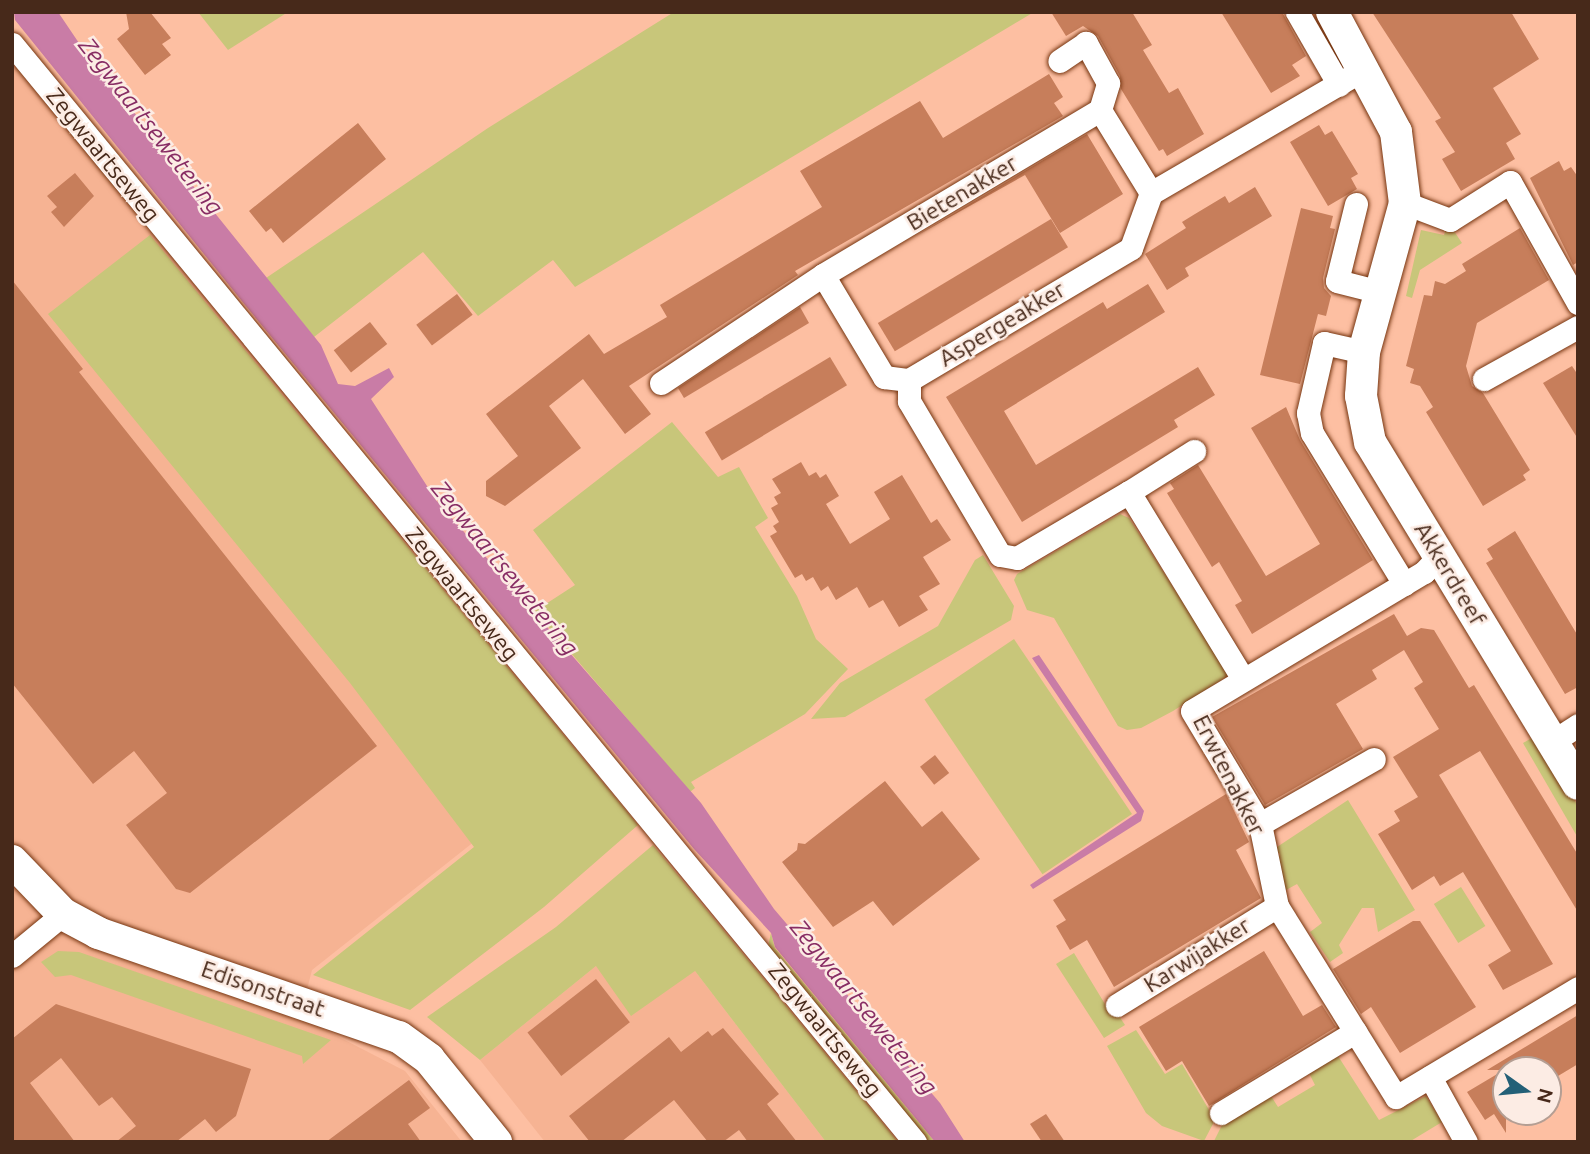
<!DOCTYPE html>
<html>
<head>
<meta charset="utf-8">
<style>
  body { margin:0 }
  #map { position:relative; width:1590px; height:1154px; overflow:hidden; background:#fdbfa2; font-family:Ubuntu,sans-serif }
  div>[style] { position:absolute }
  [style*='--x'] { left:calc(var(--x)*1px); top:calc(var(--y)*1px); width:calc(var(--w)*1px); rotate:calc(var(--a)*1deg) }
  .built>* { inset:0; background:#f6b393 }
  .green>* { inset:0; background:#c8c67a; transform-origin:0 0 }
  .water>* { inset:0; background:#c97ca6 }
  .building>* { inset:0; background:#c77e5b; transform-origin:0 0 }
  .roads { filter:drop-shadow(0 0 2px #763510) drop-shadow(0 0 2px #763510) }
  .street>* { height:23px; margin:-11.5px; padding:0 11.5px; transform-origin:11.5px; border-radius:11.5px; background:#fff }
  .secondary>* { height:32px; margin:-16px; padding:0 16px; transform-origin:16px; border-radius:16px; background:#fff }
  span { translate:-50% -50%; white-space:nowrap; text-align:center; line-height:1.15; -webkit-text-stroke:5px #fcece4; paint-order:stroke }
  .street-label { font-size:23px; color:#47291a }
  .water-label { font-size:24px; color:#882d64; font-style:italic }
  .frame { position:absolute; inset:0; border:14px solid #47291a; pointer-events:none }
  .north { position:absolute; left:1492px; top:1056px; width:70px; height:70px; box-sizing:border-box; background:#fcece4; border:2px solid #b49e93; border-radius:50%; rotate:105deg; font-size:19px; font-weight:700; line-height:28px; text-align:center; color:#47291a }
  .north::after { content:''; display:block; margin:auto; width:24px; height:32px; background:#236077; clip-path:polygon(50% 0,100% 100%,50% 72%,0 100%) }
</style>
</head>
<body>
<div id="map">
  <div class="built">
    <i style="clip-path:polygon(12px 50px,581px 757px,312px 970px,300px 1017px,405px 1071px,462px 1142px,12px 1142px)"></i>
    <i style="clip-path:polygon(596px 966px,695px 971px,826px 1142px,545px 1142px,480px 1060px)"></i>
  </div>
  <div class="green">
    <i style="clip-path:polygon(198px 12px,288px 12px,228px 50px)"></i>
    <i style="clip-path:polygon(674px 12px,1034px 12px,575px 287px,553px 260px,478px 316px,423px 252px,314px 337px,266px 278px,488px 128px)"></i>
    <i style="clip-path:polygon(1448px 222px,1462px 243px,1420px 270px,1412px 298px,1406px 296px,1421px 230px,1444px 235px)"></i>
    <i style="clip-path:polygon(150px 235px,638px 825px,544px 907px,410px 1010px,313px 975px,474px 847px,350px 683px,48px 314px)"></i>
    <i style="clip-path:polygon(672px 422px,718px 477px,739px 467px,768px 518px,755px 527px,797px 596px,816px 639px,848px 669px,805px 714px,691px 782px,695px 788px,690px 792px,535px 611px,575px 585px,533px 530px)"></i>
    <i style="clip-path:polygon(1120px 514px,1129px 518px,1229px 675px,1173px 711px,1141px 728px,1127px 730px,1118px 726px,1054px 618px,1027px 610px,1014px 580px,1017px 574px)"></i>
    <i style="clip-path:polygon(983px 555px,1014px 606px,1011px 620px,845px 717px,811px 719px,840px 683px,938px 626px,975px 560px)"></i>
    <i style="left:1014px;top:639px;width:211px;height:108px;rotate:56deg"></i>
    <i style="clip-path:polygon(1535px 736px,1578px 806px,1578px 838px,1523px 743px)"></i>
    <i style="clip-path:polygon(1348px 800px,1415px 910px,1378px 932px,1374px 908px,1362px 908px,1339px 945px,1343px 953px,1330px 962px,1310px 932px,1322px 923px,1297px 884px,1286px 890px,1274px 870px,1280px 854px,1274px 849px)"></i>
    <i style="clip-path:polygon(653px 845px,877px 1116px,898px 1142px,826px 1142px,695px 971px,631px 1016px,596px 966px,480px 1060px,427px 1017px,556px 927px)"></i>
    <i style="left:1461px;top:887px;width:46px;height:32px;rotate:58deg"></i>
    <i style="clip-path:polygon(771px 933px,775px 948px,935px 1142px,927px 1142px,768px 946px)"></i>
    <i style="clip-path:polygon(58px 951px,79px 952px,331px 1040px,303px 1064px,302px 1056px,71px 975px,55px 977px,41px 962px)"></i>
    <i style="clip-path:polygon(1074px 953px,1108px 1009px,1113px 1007px,1125px 1025px,1104px 1038px,1056px 964px)"></i>
    <i style="clip-path:polygon(1136px 1030px,1165px 1074px,1182px 1064px,1215px 1120px,1204px 1141px,1162px 1126px,1146px 1113px,1107px 1046px)"></i>
    <i style="clip-path:polygon(1338px 1056px,1379px 1120px,1426px 1096px,1442px 1122px,1409px 1142px,1214px 1141px,1222px 1125px,1271px 1096px,1278px 1107px,1315px 1085px,1309px 1073px)"></i>
  </div>
  <div class="water">
    <i style="clip-path:polygon(14px 12px,58px 12px,83px 49px,321px 345px,338px 384px,355px 386px,389px 368px,394px 377px,371px 399px,436px 500px,701px 803px,774px 909px,940px 1103px,965px 1142px,935px 1142px,775px 947px,771px 933px,694px 849px,245px 305px,15px 20px)"></i>
    <i style="clip-path:polygon(1039px 655px,1144px 811px,1141px 821px,1033px 889px,1030px 885px,1137px 813px,1032px 658px)"></i>
  </div>
  <div class="building">
    <i style="clip-path:polygon(126px 12px,150px 12px,171px 38px,162px 44px,171px 55px,145px 75px,117px 39px,129px 29px)"></i>
    <i style="clip-path:polygon(1051px 12px,1132px 12px,1152px 45px,1143px 50px,1169px 93px,1178px 88px,1204px 134px,1167px 156px,1163px 149px,1159px 151px,1121px 89px,1120px 76px,1098px 36px,1083px 26px,1066px 36px)"></i>
    <i style="clip-path:polygon(1221px 12px,1282px 12px,1306px 56px,1292px 65px,1300px 76px,1271px 93px)"></i>
    <i style="clip-path:polygon(1372px 12px,1511px 12px,1539px 59px,1493px 88px,1521px 134px,1506px 143px,1515px 159px,1461px 191px,1442px 159px,1455px 152px,1435px 121px,1441px 118px)"></i>
    <i style="clip-path:polygon(1049px 74px,1063px 97px,1054px 103px,1063px 116px,795px 271px,798px 275px,629px 386px,651px 414px,625px 434px,583px 379px,549px 406px,581px 448px,505px 506px,486px 496px,486px 481px,518px 456px,486px 414px,589px 334px,604px 354px,667px 317px,660px 305px,822px 207px,800px 171px,920px 101px,943px 138px)"></i>
    <i style="clip-path:polygon(358px 123px,386px 159px,283px 243px,271px 228px,266px 232px,249px 211px)"></i>
    <i style="clip-path:polygon(1319px 125px,1325px 135px,1332px 131px,1358px 174px,1351px 178px,1357px 189px,1328px 206px,1290px 142px)"></i>
    <i style="clip-path:polygon(1087px 134px,1123px 194px,1060px 233px,1025px 175px,916px 236px)"></i>
    <i style="clip-path:polygon(1559px 161px,1564px 171px,1571px 167px,1578px 177px,1578px 262px,1573px 265px,1530px 178px)"></i>
    <i style="clip-path:polygon(75px 173px,94px 196px,64px 227px,51px 212px,57px 207px,47px 196px)"></i>
    <i style="clip-path:polygon(1255px 187px,1272px 216px,1185px 268px,1189px 276px,1167px 290px,1145px 254px,1186px 228px,1182px 222px,1195px 214px,1225px 196px,1229px 203px)"></i>
    <i style="clip-path:polygon(1301px 208px,1333px 216px,1330px 228px,1335px 229px,1323px 278px,1324px 288px,1331px 296px,1326px 316px,1318px 314px,1300px 384px,1260px 375px)"></i>
    <i style="left:1051px;top:219px;width:33px;height:202px;rotate:59deg"></i>
    <i style="clip-path:polygon(1520px 228px,1549px 280px,1477px 323px,1466px 366px,1472px 386px,1483px 393px,1530px 470px,1523px 475px,1526px 480px,1483px 506px,1426px 412px,1433px 407px,1420px 386px,1410px 383px,1414px 369px,1406px 366px,1424px 295px,1432px 296px,1435px 281px,1445px 284px,1466px 271px,1462px 264px)"></i>
    <i style="clip-path:polygon(12px 280px,83px 369px,79px 372px,377px 746px,190px 893px,176px 889px,126px 825px,167px 793px,134px 751px,93px 784px,12px 683px)"></i>
    <i style="clip-path:polygon(1148px 284px,1165px 312px,1004px 411px,1036px 465px,1198px 367px,1215px 395px,1174px 420px,1178px 427px,1022px 522px,946px 397px,1103px 302px,1107px 309px)"></i>
    <i style="left:457px;top:294px;width:26px;height:51px;rotate:53deg"></i>
    <i style="clip-path:polygon(800px 307px,809px 323px,684px 398px,678px 388px)"></i>
    <i style="left:370px;top:322px;width:28px;height:46px;rotate:52deg"></i>
    <i style="left:830px;top:357px;width:33px;height:146px;rotate:59deg"></i>
    <i style="clip-path:polygon(1572px 366px,1578px 375px,1578px 439px,1543px 383px)"></i>
    <i style="clip-path:polygon(1286px 407px,1300px 440px,1373px 560px,1252px 634px,1235px 605px,1242px 601px,1219px 562px,1212px 567px,1167px 493px,1174px 489px,1170px 483px,1198px 465px,1266px 576px,1320px 544px,1251px 428px)"></i>
    <i style="clip-path:polygon(801px 462px,809px 476px,816px 472px,820px 478px,826px 474px,839px 496px,826px 504px,850px 544px,890px 519px,874px 492px,902px 475px,931px 523px,937px 519px,951px 540px,923px 557px,940px 584px,919px 596px,928px 610px,899px 627px,883px 600px,869px 608px,857px 587px,836px 600px,828px 586px,821px 591px,813px 577px,806px 581px,802px 574px,795px 578px,770px 536px,777px 532px,773px 526px,779px 522px,771px 508px,778px 504px,774px 497px,781px 493px,772px 479px)"></i>
    <i style="clip-path:polygon(1515px 531px,1578px 636px,1578px 687px,1565px 694px,1486px 563px,1493px 559px,1487px 549px)"></i>
    <i style="clip-path:polygon(1394px 614px,1407px 636px,1421px 628px,1434px 630px,1469px 688px,1474px 685px,1578px 855px,1578px 912px,1480px 751px,1439px 775px,1553px 964px,1503px 990px,1488px 965px,1511px 951px,1463px 872px,1440px 886px,1434px 876px,1412px 890px,1378px 834px,1400px 821px,1394px 811px,1418px 797px,1393px 757px,1439px 729px,1414px 688px,1423px 682px,1404px 650px,1372px 670px,1377px 679px,1336px 704px,1363px 749px,1265px 805px,1212px 717px)"></i>
    <i style="left:935px;top:755px;width:23px;height:19px;rotate:52deg"></i>
    <i style="clip-path:polygon(885px 781px,922px 827px,942px 811px,980px 859px,893px 926px,873px 901px,833px 927px,782px 862px,797px 850px,798px 843px,805px 844px)"></i>
    <i style="clip-path:polygon(1226px 794px,1249px 842px,1236px 850px,1261px 898px,1114px 987px,1087px 940px,1070px 950px,1056px 926px,1066px 920px,1053px 900px)"></i>
    <i style="clip-path:polygon(1413px 921px,1420px 921px,1476px 1007px,1400px 1053px,1371px 1007px,1361px 1014px,1333px 969px)"></i>
    <i style="clip-path:polygon(1264px 951px,1303px 1016px,1322px 1005px,1336px 1027px,1209px 1106px,1182px 1061px,1166px 1071px,1139px 1027px)"></i>
    <i style="left:596px;top:979px;width:55px;height:87px;rotate:52deg"></i>
    <i style="clip-path:polygon(56px 1004px,251px 1069px,236px 1116px,216px 1132px,205px 1119px,176px 1142px,116px 1142px,136px 1126px,112px 1097px,99px 1106px,61px 1058px,30px 1083px,75px 1142px,12px 1142px,12px 1039px)"></i>
    <i style="clip-path:polygon(1578px 1015px,1578px 1064px,1548px 1082px,1548px 1070px,1506px 1070px,1506px 1133px,1494px 1114px,1485px 1120px,1467px 1092px,1504px 1070px,1487px 1070px)"></i>
    <i style="clip-path:polygon(723px 1028px,779px 1094px,767px 1104px,797px 1142px,748px 1142px,739px 1130px,723px 1142px,708px 1142px,674px 1100px,621px 1142px,590px 1142px,569px 1116px,669px 1037px,681px 1052px,708px 1031px,712px 1036px)"></i>
    <i style="clip-path:polygon(409px 1080px,430px 1108px,408px 1124px,421px 1142px,326px 1142px)"></i>
    <i style="clip-path:polygon(1046px 1114px,1065px 1142px,1042px 1142px,1030px 1124px)"></i>
  </div>
  <div class="roads">
    <div class="street">
      <i style="--x:1297;--y:12;--w:84;--a:60.1"></i>
      <i style="--x:12;--y:44;--w:1422;--a:50.57"></i>
      <i style="--x:1100;--y:110;--w:97;--a:58.4"></i>
      <i style="--x:1405;--y:203;--w:48;--a:20.7"></i>
      <i style="--x:1450;--y:220;--w:71;--a:-32.3"></i>
      <i style="--x:1510;--y:182;--w:139;--a:60.7"></i>
      <i style="--x:1356;--y:204;--w:79;--a:103.9"></i>
      <i style="--x:1337;--y:281;--w:44;--a:14.3"></i>
      <i style="--x:823;--y:275;--w:119;--a:59.1"></i>
      <i style="--x:884;--y:377;--w:25;--a:7"></i>
      <i style="--x:1364;--y:352;--w:41;--a:-167.3"></i>
      <i style="--x:1324;--y:343;--w:72;--a:102.9"></i>
      <i style="--x:1308;--y:413;--w:20;--a:79"></i>
      <i style="--x:1312;--y:433;--w:177;--a:58.6"></i>
      <i style="--x:1484;--y:379;--w:107;--a:-29"></i>
      <i style="--x:661;--y:383;--w:195;--a:-33.7"></i>
      <i style="--x:823;--y:275;--w:322;--a:-30.8"></i>
      <i style="--x:1100;--y:110;--w:28;--a:-73"></i>
      <i style="--x:1108;--y:83;--w:46;--a:-118.8"></i>
      <i style="--x:1086;--y:43;--w:32;--a:146"></i>
      <i style="--x:1129;--y:492;--w:77;--a:-32.2"></i>
      <i style="--x:1439;--y:556;--w:22;--a:133"></i>
      <i style="--x:1424;--y:572;--w:270;--a:149.1"></i>
      <i style="--x:1192;--y:711;--w:132;--a:59"></i>
      <i style="--x:1260;--y:824;--w:84;--a:78.3"></i>
      <i style="--x:1277;--y:906;--w:225;--a:58.1"></i>
      <i style="--x:1396;--y:1097;--w:212;--a:-30.9"></i>
      <i style="--x:1243;--y:679;--w:219;--a:-121.4"></i>
      <i style="--x:1129;--y:492;--w:130;--a:149.5"></i>
      <i style="--x:1017;--y:558;--w:17;--a:-170"></i>
      <i style="--x:1000;--y:555;--w:179;--a:-120.6"></i>
      <i style="--x:909;--y:401;--w:21;--a:-90"></i>
      <i style="--x:909;--y:380;--w:258;--a:-30.7"></i>
      <i style="--x:1131;--y:248;--w:59;--a:-70"></i>
      <i style="--x:1151;--y:193;--w:249;--a:-30.2"></i>
      <i style="--x:1552;--y:742;--w:31;--a:-33"></i>
      <i style="--x:1260;--y:824;--w:131;--a:-29.7"></i>
      <i style="--x:12;--y:956;--w:66;--a:-39.5"></i>
      <i style="--x:1117;--y:1005;--w:188;--a:-31.7"></i>
      <i style="--x:1430;--y:1077;--w:74;--a:61"></i>
      <i style="--x:1221;--y:1113;--w:157;--a:-31.2"></i>
    </div>
    <div class="secondary">
      <i style="--x:1332;--y:12;--w:136;--a:61.9"></i>
      <i style="--x:1396;--y:132;--w:72;--a:82.8"></i>
      <i style="--x:1405;--y:203;--w:155;--a:105.4"></i>
      <i style="--x:1364;--y:352;--w:44;--a:93.9"></i>
      <i style="--x:1361;--y:396;--w:47;--a:78.9"></i>
      <i style="--x:1370;--y:442;--w:400;--a:58.7"></i>
      <i style="--x:12;--y:861;--w:74;--a:46.1"></i>
      <i style="--x:63;--y:914;--w:40;--a:28"></i>
      <i style="--x:98;--y:933;--w:318;--a:19.1"></i>
      <i style="--x:399;--y:1037;--w:37;--a:36"></i>
      <i style="--x:429;--y:1059;--w:107;--a:51.1"></i>
    </div>
  </div>
  <div class="street-label">
    <span style="left:103px;top:155px;rotate:51deg">Zegwaartseweg</span>
    <span style="left:962px;top:193px;rotate:-31deg">Bietenakker</span>
    <span style="left:1002px;top:324px;rotate:-31deg">Aspergeakker</span>
    <span style="left:1450px;top:574px;rotate:59deg">Akkerdreef</span>
    <span style="left:462px;top:594px;rotate:51deg">Zegwaartseweg</span>
    <span style="left:1229px;top:775px;rotate:63deg">Erwtenakker</span>
    <span style="left:1197px;top:955px;rotate:-32deg">Karwijakker</span>
    <span style="left:263px;top:989px;rotate:19deg">Edisonstraat</span>
    <span style="left:825px;top:1030px;rotate:51deg">Zegwaartseweg</span>
  </div>
  <div class="water-label">
    <span style="left:151px;top:126px;rotate:52deg">Zegwaartsewetering</span>
    <span style="left:505px;top:568px;rotate:51deg">Zegwaartsewetering</span>
    <span style="left:864px;top:1007px;rotate:51deg">Zegwaartsewetering</span>
  </div>
  <div class="frame"></div>
  <div class="north">N</div>
</div>
</body>
</html>
